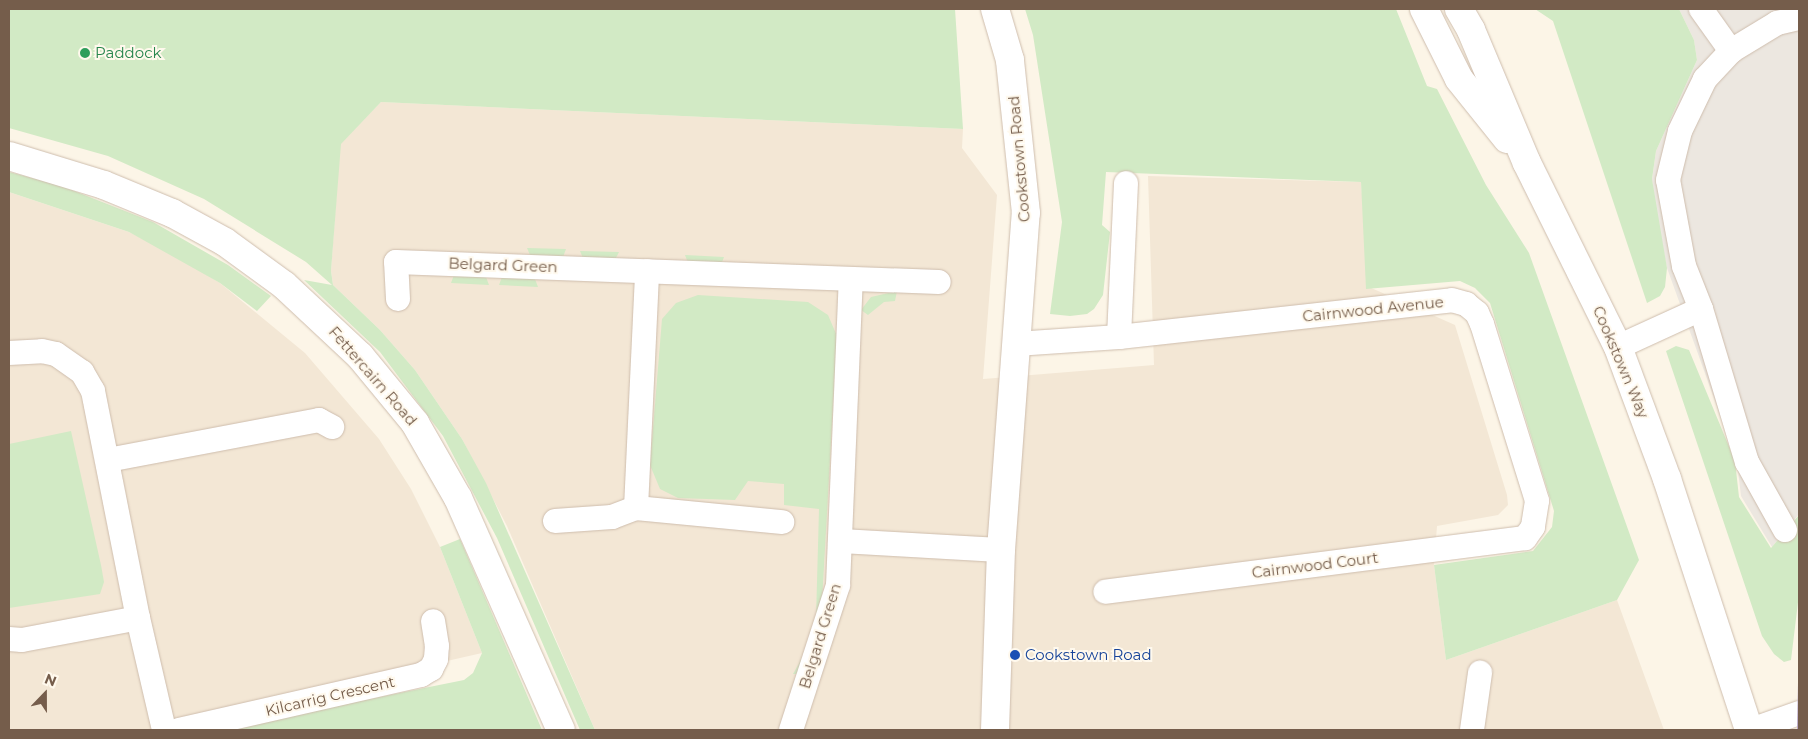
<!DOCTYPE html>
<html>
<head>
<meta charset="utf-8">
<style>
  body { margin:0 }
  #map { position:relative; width:1808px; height:739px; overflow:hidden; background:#fcf5e7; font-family:Montserrat,sans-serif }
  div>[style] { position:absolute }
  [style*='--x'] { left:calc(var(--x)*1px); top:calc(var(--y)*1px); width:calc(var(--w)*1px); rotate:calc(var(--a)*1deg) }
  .residential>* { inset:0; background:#f3e7d5 }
  .industrial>* { inset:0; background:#ece7e0 }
  .green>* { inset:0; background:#d2eac5 }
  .roads { filter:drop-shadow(0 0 1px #cebdad) drop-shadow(0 0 1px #cebdad) }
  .street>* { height:24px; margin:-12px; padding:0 12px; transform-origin:12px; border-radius:12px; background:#fff }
  .secondary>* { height:28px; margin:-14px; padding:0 14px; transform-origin:14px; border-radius:14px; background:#fff }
  .tram>* { height:1px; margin:-0.5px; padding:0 0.5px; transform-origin:0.5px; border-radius:0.5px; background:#b8a5c6 }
  .dots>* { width:14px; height:14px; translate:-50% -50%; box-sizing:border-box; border:2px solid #fff9ed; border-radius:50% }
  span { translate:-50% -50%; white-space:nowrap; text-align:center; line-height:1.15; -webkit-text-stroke:4px #fff9ed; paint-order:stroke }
  .leisure-label { font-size:15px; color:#27864d }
  .left { translate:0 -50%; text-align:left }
  .street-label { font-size:15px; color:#755d4b }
  .transit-label { font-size:15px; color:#164399 }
  .frame { position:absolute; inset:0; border:10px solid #755d4b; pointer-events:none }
  .north { position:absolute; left:20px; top:669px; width:50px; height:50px; -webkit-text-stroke:4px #fff9ed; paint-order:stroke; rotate:22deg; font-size:14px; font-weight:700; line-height:20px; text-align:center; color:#755d4b }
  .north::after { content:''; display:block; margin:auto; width:18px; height:22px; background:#755d4b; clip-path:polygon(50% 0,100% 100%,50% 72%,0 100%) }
</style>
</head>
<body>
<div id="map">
  <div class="residential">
    <i style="clip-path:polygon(381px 102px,963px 129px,962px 148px,997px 195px,983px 379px,1154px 365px,1148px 176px,1361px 182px,1369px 287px,1455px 325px,1507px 495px,1508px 505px,1498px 515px,1437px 526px,1434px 565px,1446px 660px,1617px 600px,1664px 730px,595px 730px,507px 526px,462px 439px,415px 370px,380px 330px,333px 285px,331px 271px,340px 144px)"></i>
    <i style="clip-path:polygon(9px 192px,129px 232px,172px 254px,220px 283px,305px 353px,379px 439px,411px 489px,440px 547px,482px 653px,167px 725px,167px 730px,9px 730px)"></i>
  </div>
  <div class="industrial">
    <i style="clip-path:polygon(1679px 9px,1799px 9px,1799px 514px,1772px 547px,1741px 496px,1737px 462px,1667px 268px,1654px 205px,1652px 179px,1656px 151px,1697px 60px,1694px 40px)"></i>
  </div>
  <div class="green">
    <i style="clip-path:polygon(9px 9px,955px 9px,963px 129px,381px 102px,341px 144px,331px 271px,333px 285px,380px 330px,415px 370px,462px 439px,486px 483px,595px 730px,580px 730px,497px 538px,443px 436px,380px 352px,304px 280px,332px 285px,306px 262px,204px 199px,108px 156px,9px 128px)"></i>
    <i style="clip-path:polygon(1025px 9px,1396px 9px,1427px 86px,1437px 89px,1486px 185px,1529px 253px,1639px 560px,1617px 600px,1446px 660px,1434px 565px,1533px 551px,1552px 527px,1554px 511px,1490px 303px,1475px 288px,1460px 281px,1366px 289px,1361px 182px,1106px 172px,1102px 225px,1110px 232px,1103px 295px,1094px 309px,1087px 314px,1070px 316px,1050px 314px,1062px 222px,1033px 35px)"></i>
    <i style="clip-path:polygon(1535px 9px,1679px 9px,1694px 40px,1697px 60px,1656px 151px,1652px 179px,1667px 268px,1665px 287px,1660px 296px,1647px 303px,1553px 21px)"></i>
    <i style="clip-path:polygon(9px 172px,59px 185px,153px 222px,228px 265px,271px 296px,257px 311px,220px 283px,129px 232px,9px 192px)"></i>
    <i style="clip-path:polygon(527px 248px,566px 249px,563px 257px,530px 255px)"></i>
    <i style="clip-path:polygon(580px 251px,619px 252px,615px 260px,583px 258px)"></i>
    <i style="clip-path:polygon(685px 255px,724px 257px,721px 265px,688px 263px)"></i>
    <i style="clip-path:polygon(454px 275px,486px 277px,489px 285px,451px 283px)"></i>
    <i style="clip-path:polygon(502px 277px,535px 279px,538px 287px,499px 285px)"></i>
    <i style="clip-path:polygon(897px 291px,895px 301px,884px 302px,868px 315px,861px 310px,871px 297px)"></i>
    <i style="clip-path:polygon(698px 295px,808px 302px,828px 315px,837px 336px,821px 619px,799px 674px,793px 674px,807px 649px,816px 618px,819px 509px,784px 505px,784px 484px,748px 481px,735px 500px,678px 498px,660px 489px,650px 465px,662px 319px,676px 303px)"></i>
    <i style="clip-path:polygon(1676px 346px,1689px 350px,1735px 461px,1739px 497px,1771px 548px,1799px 515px,1799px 594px,1791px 660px,1784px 662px,1774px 654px,1762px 636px,1666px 351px)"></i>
    <i style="clip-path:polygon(71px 431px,101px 565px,104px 582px,100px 594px,9px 608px,9px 444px)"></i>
    <i style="clip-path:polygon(460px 539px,542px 730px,215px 730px,464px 680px,473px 673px,482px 653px,440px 547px)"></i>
  </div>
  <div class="roads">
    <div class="street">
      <i style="--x:1701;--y:9;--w:52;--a:54.5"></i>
      <i style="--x:398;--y:299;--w:37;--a:-93"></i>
      <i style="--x:396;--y:262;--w:543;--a:2.11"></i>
      <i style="--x:1701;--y:309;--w:160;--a:73.3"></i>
      <i style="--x:1747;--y:462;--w:78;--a:60.8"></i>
      <i style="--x:1119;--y:337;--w:154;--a:-87.4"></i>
      <i style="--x:1016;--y:344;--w:103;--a:-3.9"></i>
      <i style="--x:1119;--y:337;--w:335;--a:-6.3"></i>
      <i style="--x:1452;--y:300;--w:15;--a:16"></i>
      <i style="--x:1466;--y:304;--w:14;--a:39"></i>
      <i style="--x:1477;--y:313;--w:12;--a:66"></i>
      <i style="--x:1482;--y:324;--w:185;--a:72.7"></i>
      <i style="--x:1537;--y:501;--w:26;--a:99"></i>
      <i style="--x:1533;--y:527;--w:14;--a:126"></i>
      <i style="--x:1525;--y:538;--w:423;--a:172.7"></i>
      <i style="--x:1618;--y:347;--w:91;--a:-24.6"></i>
      <i style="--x:1701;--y:309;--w:46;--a:-111.6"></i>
      <i style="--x:1684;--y:266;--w:87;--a:-100.5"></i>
      <i style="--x:1668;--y:180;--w:50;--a:-76.2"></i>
      <i style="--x:1680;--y:131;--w:58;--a:-64.3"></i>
      <i style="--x:1705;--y:79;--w:38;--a:-47"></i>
      <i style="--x:1731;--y:51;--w:54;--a:-31.3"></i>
      <i style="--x:1777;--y:23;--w:23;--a:-13"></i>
      <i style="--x:9;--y:353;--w:33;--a:-3"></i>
      <i style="--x:42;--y:351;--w:14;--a:12"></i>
      <i style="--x:56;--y:354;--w:32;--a:35"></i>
      <i style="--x:82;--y:372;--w:22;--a:60"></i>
      <i style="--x:93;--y:391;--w:231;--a:78.8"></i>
      <i style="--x:138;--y:618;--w:115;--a:76.9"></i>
      <i style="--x:108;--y:460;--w:215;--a:-10.7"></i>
      <i style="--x:319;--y:420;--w:15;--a:28"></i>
      <i style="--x:636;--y:508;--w:237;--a:-87.3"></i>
      <i style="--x:555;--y:521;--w:57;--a:-4"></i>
      <i style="--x:612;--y:517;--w:26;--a:-21"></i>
      <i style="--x:636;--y:508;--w:147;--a:5.5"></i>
      <i style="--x:840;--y:541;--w:161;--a:3.2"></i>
      <i style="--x:9;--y:639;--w:13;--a:4"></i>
      <i style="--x:22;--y:640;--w:118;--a:-10.7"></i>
      <i style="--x:179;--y:730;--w:248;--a:-12.8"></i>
      <i style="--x:421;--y:675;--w:12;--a:-31"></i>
      <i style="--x:431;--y:669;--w:11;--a:-63"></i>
      <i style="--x:436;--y:659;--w:13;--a:-86"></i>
      <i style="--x:437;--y:646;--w:25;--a:-99"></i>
      <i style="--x:791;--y:730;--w:152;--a:-72"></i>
      <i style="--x:838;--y:585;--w:304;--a:-87.6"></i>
      <i style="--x:1472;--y:730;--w:58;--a:-82"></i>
      <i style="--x:1751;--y:730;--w:51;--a:-19.5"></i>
    </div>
    <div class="secondary">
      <i style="--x:1424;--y:9;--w:78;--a:63.4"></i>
      <i style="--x:1459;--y:79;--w:77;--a:51.3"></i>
      <i style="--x:1459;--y:9;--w:24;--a:60"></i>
      <i style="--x:1471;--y:30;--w:144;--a:67.2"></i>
      <i style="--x:1527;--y:163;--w:205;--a:63.7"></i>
      <i style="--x:1618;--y:347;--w:141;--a:69.6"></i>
      <i style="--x:1667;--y:479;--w:264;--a:71.9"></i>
      <i style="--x:9;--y:156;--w:99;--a:17"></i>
      <i style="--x:104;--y:185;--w:74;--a:22.4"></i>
      <i style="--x:172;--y:213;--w:60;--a:28.7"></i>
      <i style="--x:225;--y:242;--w:73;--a:36.1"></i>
      <i style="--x:284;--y:285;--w:104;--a:43.1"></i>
      <i style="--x:360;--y:356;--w:87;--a:50.6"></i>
      <i style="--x:415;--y:423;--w:86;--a:60.2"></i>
      <i style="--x:458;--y:498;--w:254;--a:66.1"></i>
      <i style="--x:995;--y:730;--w:180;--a:-88.1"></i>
      <i style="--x:1001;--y:550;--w:338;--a:-85.8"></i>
      <i style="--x:1026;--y:213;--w:154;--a:-96"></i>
      <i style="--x:1010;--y:60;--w:53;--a:-106.4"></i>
    </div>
  </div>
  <div class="tram">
    <i style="--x:1797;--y:730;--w:97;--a:-88.8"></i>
  </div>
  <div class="dots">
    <i style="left:85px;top:53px;background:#2e9e5b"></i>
    <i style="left:1015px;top:655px;background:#1a4fb4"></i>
  </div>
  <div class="leisure-label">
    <span class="left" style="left:95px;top:53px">Paddock</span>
  </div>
  <div class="street-label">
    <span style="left:1019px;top:159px;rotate:-95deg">Cookstown Road</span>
    <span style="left:503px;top:265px;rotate:2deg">Belgard Green</span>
    <span style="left:1373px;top:309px;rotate:-6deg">Cairnwood Avenue</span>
    <span style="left:1621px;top:362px;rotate:67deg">Cookstown Way</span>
    <span style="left:373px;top:376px;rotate:49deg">Fettercairn Road</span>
    <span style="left:1315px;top:565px;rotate:-7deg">Cairnwood Court</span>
    <span style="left:820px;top:636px;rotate:-73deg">Belgard Green</span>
    <span style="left:330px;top:696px;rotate:-13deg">Kilcarrig Crescent</span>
  </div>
  <div class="transit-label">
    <span class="left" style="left:1025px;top:655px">Cookstown Road</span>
  </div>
  <div class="frame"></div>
  <div class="north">N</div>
</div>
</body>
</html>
